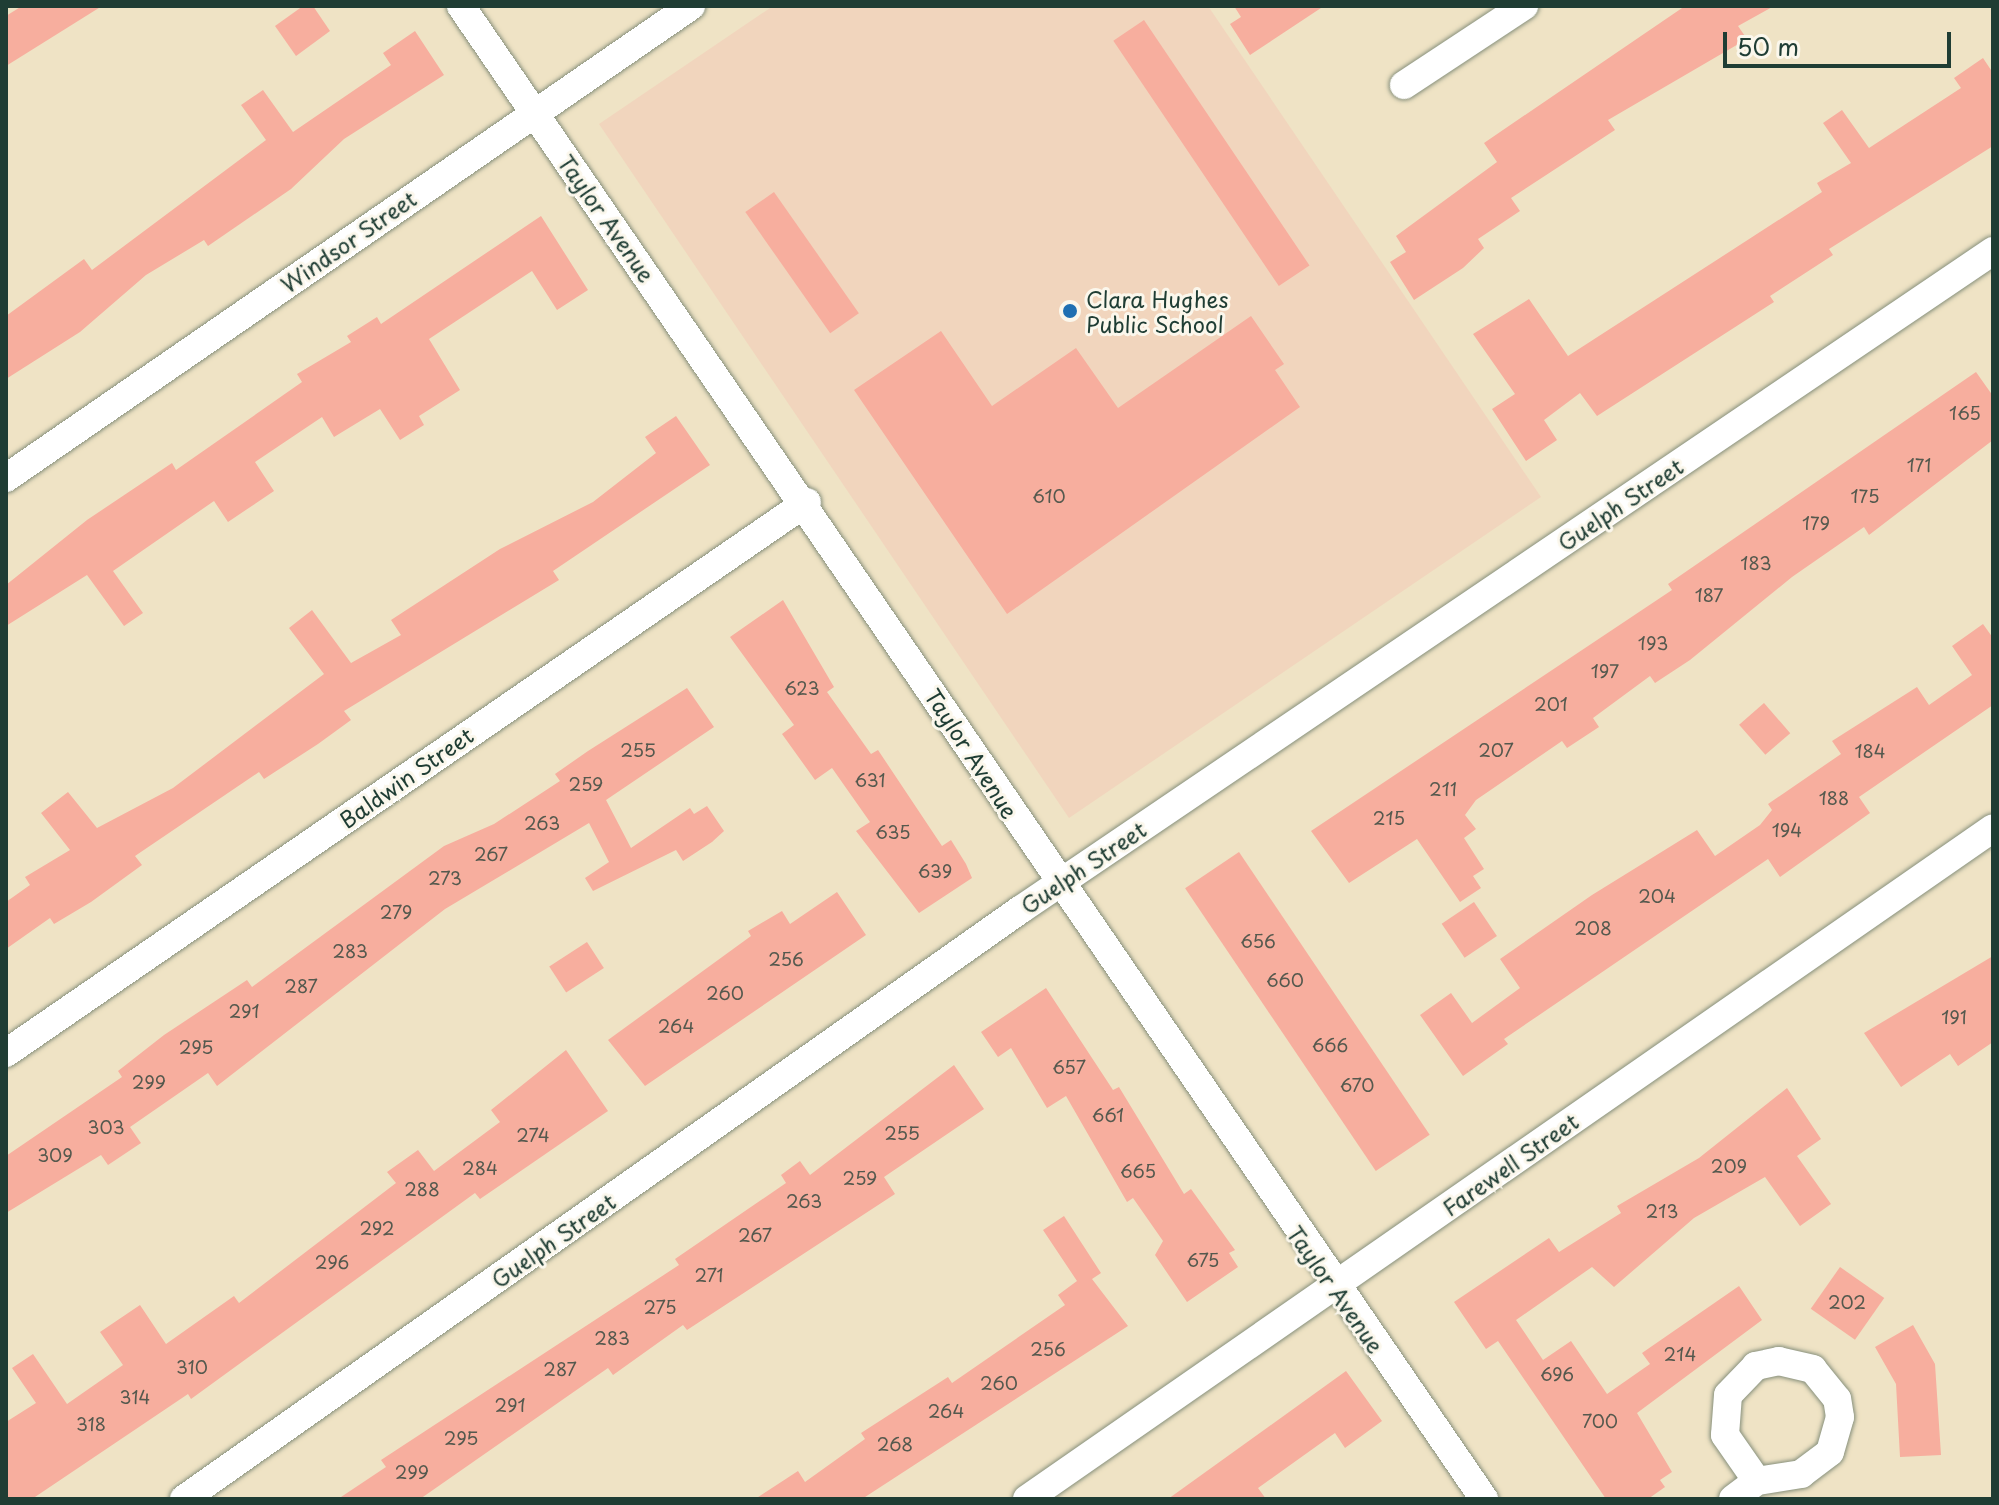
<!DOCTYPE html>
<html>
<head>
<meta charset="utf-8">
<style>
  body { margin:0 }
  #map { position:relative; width:1999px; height:1505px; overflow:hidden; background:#efe3c5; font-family:"Playpen Sans",sans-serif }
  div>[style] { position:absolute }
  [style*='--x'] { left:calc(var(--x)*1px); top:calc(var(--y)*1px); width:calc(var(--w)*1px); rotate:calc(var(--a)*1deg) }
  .built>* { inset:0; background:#f1d5bd }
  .building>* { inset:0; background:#f7ae9e; transform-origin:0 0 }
  .roads { filter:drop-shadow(0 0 2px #87907c) drop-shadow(0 0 2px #87907c) }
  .minor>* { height:28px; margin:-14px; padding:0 14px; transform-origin:14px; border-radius:14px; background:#fff }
  .dots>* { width:22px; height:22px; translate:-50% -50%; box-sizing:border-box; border:4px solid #fbf7ec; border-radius:50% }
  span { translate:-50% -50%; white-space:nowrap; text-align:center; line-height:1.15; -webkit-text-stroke:6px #fbf7ec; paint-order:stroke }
  .number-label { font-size:18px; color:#55594e }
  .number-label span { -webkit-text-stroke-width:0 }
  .street-label { font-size:22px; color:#1f3d34 }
  .poi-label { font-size:22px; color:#1f3d34 }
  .left { translate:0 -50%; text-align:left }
  .frame { position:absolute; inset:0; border:8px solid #1f3d34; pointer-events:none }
  .scale { position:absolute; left:1723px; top:32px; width:228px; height:36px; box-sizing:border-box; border:4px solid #1f3d34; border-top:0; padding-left:10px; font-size:24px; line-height:28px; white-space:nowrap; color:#1f3d34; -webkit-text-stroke:6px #fbf7ec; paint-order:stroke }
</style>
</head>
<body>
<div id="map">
  <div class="built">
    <i style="clip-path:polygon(773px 6px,1208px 6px,1541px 497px,1069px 818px,599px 124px)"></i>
  </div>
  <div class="building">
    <i style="clip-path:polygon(22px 6px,102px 6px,6px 66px,6px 16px)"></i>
    <i style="clip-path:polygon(303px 6px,313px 6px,330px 31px,296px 56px,275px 26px)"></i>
    <i style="clip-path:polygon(1234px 6px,1324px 6px,1250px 55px,1230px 24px,1241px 17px)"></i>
    <i style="clip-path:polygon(1685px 6px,1774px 6px,1738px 26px,1747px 39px,1608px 120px,1615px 130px,1511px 198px,1520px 211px,1478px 239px,1484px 248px,1463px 268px,1414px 300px,1390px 262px,1406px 252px,1396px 236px,1497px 162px,1484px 143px)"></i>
    <i style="left:1144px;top:20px;width:296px;height:37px;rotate:56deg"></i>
    <i style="clip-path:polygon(415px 31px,444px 75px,344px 139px,291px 189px,208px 246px,204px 240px,146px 275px,80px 332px,6px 379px,6px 316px,84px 259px,92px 270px,266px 140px,241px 105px,263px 90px,293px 132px,391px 65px,383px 53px)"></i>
    <i style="clip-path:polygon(1983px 58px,1993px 73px,1993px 146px,1829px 249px,1833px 255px,1770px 296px,1774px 302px,1597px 416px,1580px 393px,1544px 420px,1557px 440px,1526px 461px,1492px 409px,1515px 394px,1473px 334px,1529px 299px,1568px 356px,1822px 192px,1817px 183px,1851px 163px,1823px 123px,1842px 110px,1869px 148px,1961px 88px,1954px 78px)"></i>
    <i style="left:774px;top:192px;width:148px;height:35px;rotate:55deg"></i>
    <i style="clip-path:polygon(541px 216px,588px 290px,557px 310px,532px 271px,429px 339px,460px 390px,419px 416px,424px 425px,400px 440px,380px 409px,334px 437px,322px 417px,255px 462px,274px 491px,228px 522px,214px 501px,113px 571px,143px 613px,124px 626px,87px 575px,6px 626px,6px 585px,87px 520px,172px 463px,176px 470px,302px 382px,297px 374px,351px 342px,347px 336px,377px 317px,381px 324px)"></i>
    <i style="clip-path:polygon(1251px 316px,1284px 364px,1275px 370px,1300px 407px,1007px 614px,854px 390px,941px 331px,992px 406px,1076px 348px,1118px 408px)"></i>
    <i style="clip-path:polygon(1976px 372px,1993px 396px,1993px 440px,1869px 535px,1864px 527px,1792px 577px,1690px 660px,1655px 683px,1650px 676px,1593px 718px,1599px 727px,1567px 748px,1562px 741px,1476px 800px,1465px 815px,1476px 829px,1464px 838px,1484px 869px,1473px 876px,1481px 888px,1460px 902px,1417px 839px,1349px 883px,1311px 831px,1672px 590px,1668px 584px)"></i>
    <i style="clip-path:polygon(676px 416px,710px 465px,553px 571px,559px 580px,344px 711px,351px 720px,318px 744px,264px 779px,259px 772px,135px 856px,142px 865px,91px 902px,54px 924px,50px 918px,6px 949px,6px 902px,30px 885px,25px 877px,70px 850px,41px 813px,68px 792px,97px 828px,173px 788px,324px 674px,289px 628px,312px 610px,351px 663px,401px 635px,391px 620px,500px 549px,593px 502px,656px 453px,645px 437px)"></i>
    <i style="clip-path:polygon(783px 600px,834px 687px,827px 692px,871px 754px,878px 750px,942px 846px,951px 840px,966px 864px,972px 878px,919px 913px,856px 831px,870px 822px,832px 768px,815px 780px,782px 734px,794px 725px,730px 637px)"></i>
    <i style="clip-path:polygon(1983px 624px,1993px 638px,1993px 705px,1859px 797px,1870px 813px,1780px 877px,1768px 859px,1504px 1039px,1508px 1044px,1463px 1076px,1420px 1015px,1451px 993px,1472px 1023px,1520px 988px,1500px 959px,1592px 895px,1697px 830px,1715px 856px,1760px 825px,1772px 810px,1768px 804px,1841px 754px,1832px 741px,1917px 687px,1929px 705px,1972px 675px,1952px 646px)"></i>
    <i style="clip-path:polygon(687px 688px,714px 727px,606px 800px,631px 848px,690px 808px,694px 814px,707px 806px,724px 831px,712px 842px,683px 861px,676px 850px,593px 891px,585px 878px,609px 862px,589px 823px,445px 909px,217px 1086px,208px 1073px,130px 1127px,141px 1143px,108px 1165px,101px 1155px,6px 1213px,6px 1156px,122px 1077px,118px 1071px,164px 1035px,247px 980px,252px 987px,444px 846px,494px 824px,560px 781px,555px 774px,588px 751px)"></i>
    <i style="left:1764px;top:703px;width:40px;height:33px;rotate:49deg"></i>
    <i style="left:1239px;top:852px;width:341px;height:65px;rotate:56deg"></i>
    <i style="clip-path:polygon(837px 892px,866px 935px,645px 1086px,608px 1040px,751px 936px,748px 931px,782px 911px,790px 924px)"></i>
    <i style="left:1474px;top:902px;width:41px;height:39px;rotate:56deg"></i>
    <i style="left:587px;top:942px;width:31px;height:45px;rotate:57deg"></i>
    <i style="clip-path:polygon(1993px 956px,1993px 1042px,1958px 1066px,1950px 1054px,1901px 1087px,1864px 1033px)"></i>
    <i style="clip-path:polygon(1046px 988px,1113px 1090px,1119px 1087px,1184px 1194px,1191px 1189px,1235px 1250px,1229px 1253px,1238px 1267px,1187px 1302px,1155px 1255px,1163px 1241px,1133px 1198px,1127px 1202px,1066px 1096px,1047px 1108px,1011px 1048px,998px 1057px,981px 1032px)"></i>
    <i style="clip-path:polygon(566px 1050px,608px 1111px,480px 1199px,475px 1193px,191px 1399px,188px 1394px,32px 1499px,6px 1499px,6px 1422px,36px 1403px,12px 1368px,33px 1354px,67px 1404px,123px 1365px,100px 1332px,140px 1305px,166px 1344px,234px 1296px,239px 1303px,396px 1183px,387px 1172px,418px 1150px,434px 1171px,500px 1122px,491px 1110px)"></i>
    <i style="clip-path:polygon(954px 1065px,984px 1109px,884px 1177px,895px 1194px,687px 1330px,683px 1325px,613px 1375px,608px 1368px,420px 1499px,338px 1499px,386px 1467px,381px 1460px,679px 1265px,675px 1259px,786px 1183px,781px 1175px,800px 1161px,810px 1175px)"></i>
    <i style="clip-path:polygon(1787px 1088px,1821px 1139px,1797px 1156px,1831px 1204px,1800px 1226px,1765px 1177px,1694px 1218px,1614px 1287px,1592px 1267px,1516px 1320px,1543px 1360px,1571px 1341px,1607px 1394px,1650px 1364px,1642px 1353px,1739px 1286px,1762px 1320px,1637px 1413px,1672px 1472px,1660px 1480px,1665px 1487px,1648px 1499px,1606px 1499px,1498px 1341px,1486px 1349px,1454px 1302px,1549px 1238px,1559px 1252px,1621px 1213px,1617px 1206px,1699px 1158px)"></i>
    <i style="clip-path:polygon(1064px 1216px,1101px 1273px,1092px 1279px,1128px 1326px,862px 1499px,755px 1499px,798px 1471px,805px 1482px,865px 1439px,861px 1433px,948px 1377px,952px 1383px,1065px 1305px,1058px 1295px,1077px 1281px,1043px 1230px)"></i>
    <i style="left:1840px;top:1267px;width:54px;height:51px;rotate:35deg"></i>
    <i style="clip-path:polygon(1913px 1325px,1935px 1364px,1941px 1455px,1900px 1457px,1896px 1384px,1875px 1347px)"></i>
    <i style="clip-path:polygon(1346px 1371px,1382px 1421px,1345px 1448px,1335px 1433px,1258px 1488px,1266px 1499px,1168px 1499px)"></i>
  </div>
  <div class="roads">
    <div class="minor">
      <i style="--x:461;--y:6;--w:1810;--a:55.58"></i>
      <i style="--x:1404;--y:85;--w:144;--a:-33.4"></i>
      <i style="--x:6;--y:478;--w:832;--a:-34.57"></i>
      <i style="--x:6;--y:1053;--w:972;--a:-34.52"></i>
      <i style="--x:184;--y:1499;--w:1023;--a:-35.17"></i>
      <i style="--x:1020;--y:910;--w:1175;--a:-34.11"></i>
      <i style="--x:1027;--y:1499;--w:1176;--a:-34.78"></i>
      <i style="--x:1733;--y:1499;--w:30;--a:-37"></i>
      <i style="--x:1757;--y:1481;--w:45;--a:-9"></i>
      <i style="--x:1801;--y:1474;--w:36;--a:-37"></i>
      <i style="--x:1830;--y:1452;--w:36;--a:-74"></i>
      <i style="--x:1840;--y:1417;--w:18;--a:-99"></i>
      <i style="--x:1837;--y:1399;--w:38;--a:-129"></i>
      <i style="--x:1813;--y:1369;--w:35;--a:-167"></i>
      <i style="--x:1779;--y:1361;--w:24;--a:168"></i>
      <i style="--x:1756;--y:1366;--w:40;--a:134"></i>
      <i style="--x:1728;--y:1395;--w:40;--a:94.3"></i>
      <i style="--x:1725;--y:1435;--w:56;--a:55.2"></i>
    </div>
  </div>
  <div class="dots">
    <i style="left:1070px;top:311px;background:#1f6fb2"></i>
  </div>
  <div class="number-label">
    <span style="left:1965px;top:413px">165</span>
    <span style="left:1919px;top:465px">171</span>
    <span style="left:1049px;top:496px">610</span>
    <span style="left:1865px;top:496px">175</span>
    <span style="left:1816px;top:523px">179</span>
    <span style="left:1756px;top:563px">183</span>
    <span style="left:1709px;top:595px">187</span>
    <span style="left:1653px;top:643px">193</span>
    <span style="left:1605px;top:671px">197</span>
    <span style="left:802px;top:688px">623</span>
    <span style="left:1551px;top:704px">201</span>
    <span style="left:638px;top:750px">255</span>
    <span style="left:1496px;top:750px">207</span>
    <span style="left:1870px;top:751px">184</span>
    <span style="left:870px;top:780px">631</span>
    <span style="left:586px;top:784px">259</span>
    <span style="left:1443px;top:789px">211</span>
    <span style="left:1834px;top:798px">188</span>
    <span style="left:1389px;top:818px">215</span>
    <span style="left:542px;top:823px">263</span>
    <span style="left:1787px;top:830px">194</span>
    <span style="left:893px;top:832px">635</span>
    <span style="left:491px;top:854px">267</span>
    <span style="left:935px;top:871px">639</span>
    <span style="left:445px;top:878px">273</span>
    <span style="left:1657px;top:896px">204</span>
    <span style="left:396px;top:912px">279</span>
    <span style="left:1593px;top:928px">208</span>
    <span style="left:1258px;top:941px">656</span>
    <span style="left:350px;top:951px">283</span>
    <span style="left:786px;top:959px">256</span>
    <span style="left:1285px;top:980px">660</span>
    <span style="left:301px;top:986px">287</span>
    <span style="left:725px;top:993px">260</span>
    <span style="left:244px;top:1011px">291</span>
    <span style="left:1954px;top:1017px">191</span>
    <span style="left:676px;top:1026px">264</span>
    <span style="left:1330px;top:1045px">666</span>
    <span style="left:196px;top:1047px">295</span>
    <span style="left:1069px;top:1067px">657</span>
    <span style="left:149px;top:1082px">299</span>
    <span style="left:1357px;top:1085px">670</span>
    <span style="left:1108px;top:1115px">661</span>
    <span style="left:106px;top:1127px">303</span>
    <span style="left:902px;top:1133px">255</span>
    <span style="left:533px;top:1135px">274</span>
    <span style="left:55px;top:1155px">309</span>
    <span style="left:1729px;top:1166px">209</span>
    <span style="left:480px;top:1168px">284</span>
    <span style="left:1138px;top:1171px">665</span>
    <span style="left:860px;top:1178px">259</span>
    <span style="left:422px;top:1189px">288</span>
    <span style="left:804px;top:1201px">263</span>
    <span style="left:1662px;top:1211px">213</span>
    <span style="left:377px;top:1228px">292</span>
    <span style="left:755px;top:1235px">267</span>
    <span style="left:1203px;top:1260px">675</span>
    <span style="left:332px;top:1262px">296</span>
    <span style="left:709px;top:1275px">271</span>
    <span style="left:1847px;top:1302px">202</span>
    <span style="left:660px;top:1307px">275</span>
    <span style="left:612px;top:1338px">283</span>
    <span style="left:1048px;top:1349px">256</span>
    <span style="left:1680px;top:1354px">214</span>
    <span style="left:192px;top:1367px">310</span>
    <span style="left:560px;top:1369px">287</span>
    <span style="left:1557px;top:1374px">696</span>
    <span style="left:999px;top:1383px">260</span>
    <span style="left:135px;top:1397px">314</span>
    <span style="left:510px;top:1405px">291</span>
    <span style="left:946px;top:1411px">264</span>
    <span style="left:1600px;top:1421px">700</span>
    <span style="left:91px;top:1424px">318</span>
    <span style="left:461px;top:1438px">295</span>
    <span style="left:895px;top:1444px">268</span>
    <span style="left:412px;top:1472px">299</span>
  </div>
  <div class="street-label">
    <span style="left:607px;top:218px;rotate:55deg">Taylor Avenue</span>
    <span style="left:348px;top:241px;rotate:-35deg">Windsor Street</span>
    <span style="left:1620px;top:504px;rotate:-34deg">Guelph Street</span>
    <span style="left:972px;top:753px;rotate:57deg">Taylor Avenue</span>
    <span style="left:406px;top:777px;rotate:-35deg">Baldwin Street</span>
    <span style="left:1083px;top:867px;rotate:-34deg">Guelph Street</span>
    <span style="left:1510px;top:1164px;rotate:-35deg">Farewell Street</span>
    <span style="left:553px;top:1240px;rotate:-35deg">Guelph Street</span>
    <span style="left:1336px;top:1289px;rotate:55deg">Taylor Avenue</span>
  </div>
  <div class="poi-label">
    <span class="left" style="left:1086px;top:311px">Clara Hughes<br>Public School</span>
  </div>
  <div class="frame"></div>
  <div class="scale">50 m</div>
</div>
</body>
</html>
